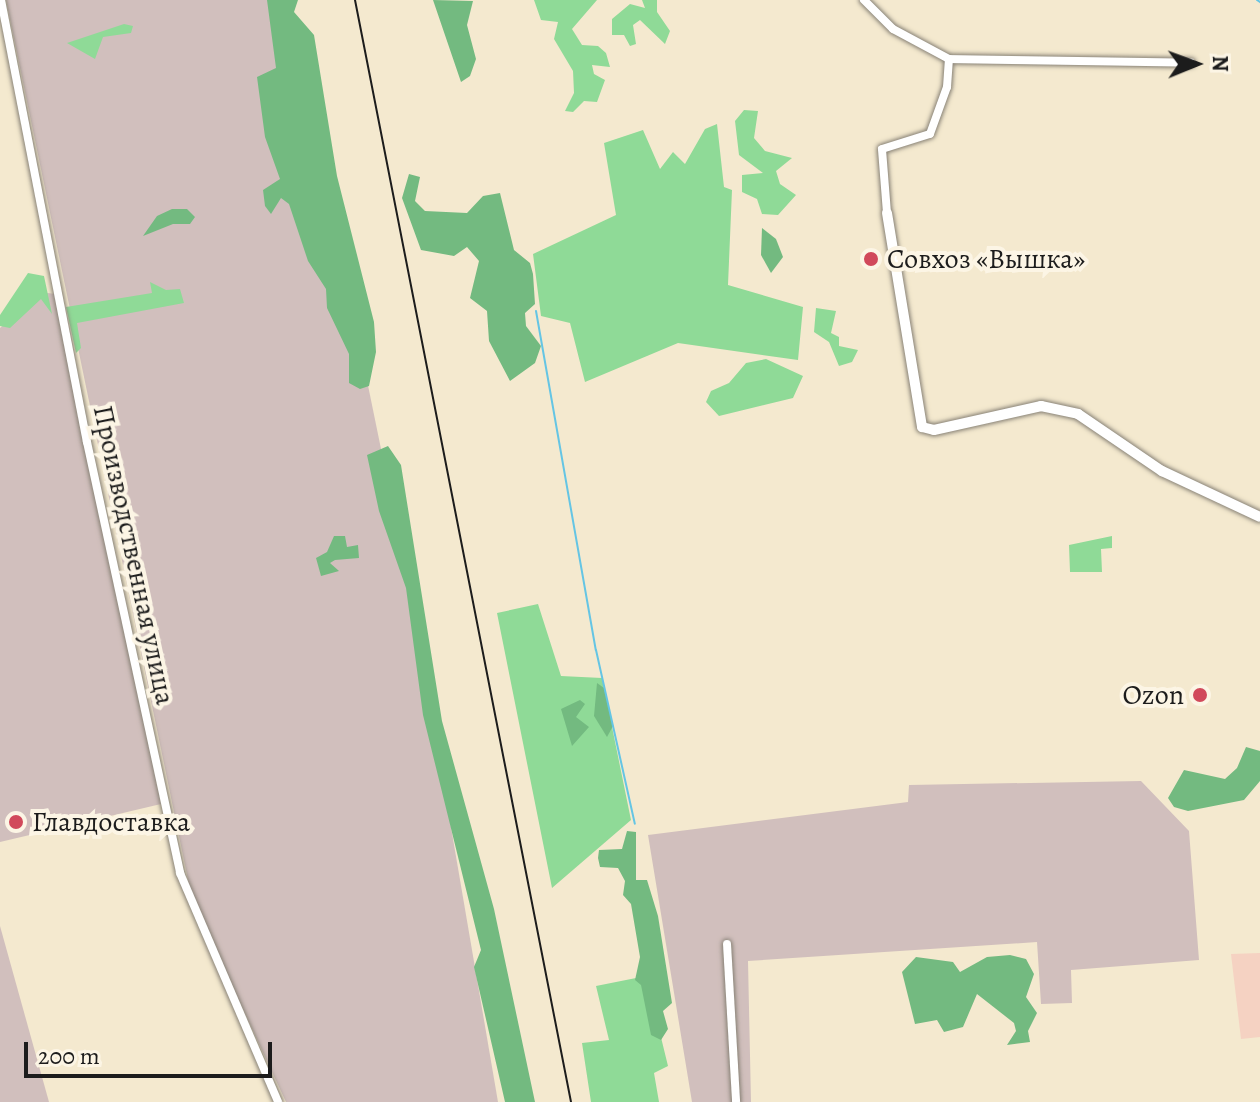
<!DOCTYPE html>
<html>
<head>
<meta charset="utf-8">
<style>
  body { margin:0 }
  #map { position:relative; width:1260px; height:1102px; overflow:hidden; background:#f4e9cf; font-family:Alegreya,serif }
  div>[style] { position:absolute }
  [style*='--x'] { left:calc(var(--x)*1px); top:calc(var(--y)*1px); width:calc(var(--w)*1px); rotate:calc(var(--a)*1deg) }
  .built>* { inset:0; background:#f5d2c2 }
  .industrial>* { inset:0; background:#d1bfbd }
  .green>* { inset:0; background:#8fda97 }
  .forest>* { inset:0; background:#73ba80 }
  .stream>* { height:2px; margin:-1px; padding:0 1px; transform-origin:1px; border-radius:1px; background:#65c5e4 }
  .roads { filter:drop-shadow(0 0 2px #888276) drop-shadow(0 0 2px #888276) }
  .minor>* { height:8px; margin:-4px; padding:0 4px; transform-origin:4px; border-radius:4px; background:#fff }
  .tertiary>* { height:10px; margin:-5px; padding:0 5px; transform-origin:5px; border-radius:5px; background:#fff }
  .rail>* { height:2px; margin:-1px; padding:0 1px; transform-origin:1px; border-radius:1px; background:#1c1c1c }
  .dots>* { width:22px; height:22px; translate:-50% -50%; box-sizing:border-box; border:4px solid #fcf5e5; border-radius:50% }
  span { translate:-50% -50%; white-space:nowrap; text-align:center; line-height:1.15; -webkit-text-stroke:8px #fcf5e5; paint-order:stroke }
  .poi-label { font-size:28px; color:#1c1c1c }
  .left { translate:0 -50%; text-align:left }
  .right { translate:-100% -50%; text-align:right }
  .street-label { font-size:28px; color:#1c1c1c }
  .north { position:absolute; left:1156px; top:24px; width:80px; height:80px; -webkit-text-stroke:6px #fcf5e5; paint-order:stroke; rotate:89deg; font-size:22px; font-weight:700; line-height:32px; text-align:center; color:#1c1c1c }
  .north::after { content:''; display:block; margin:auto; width:28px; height:36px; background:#1c1c1c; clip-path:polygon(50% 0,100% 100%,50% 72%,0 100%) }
  .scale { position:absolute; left:24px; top:1042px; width:248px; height:36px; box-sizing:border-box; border:4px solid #1c1c1c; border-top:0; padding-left:10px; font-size:24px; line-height:28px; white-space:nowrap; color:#1c1c1c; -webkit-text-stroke:6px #fcf5e5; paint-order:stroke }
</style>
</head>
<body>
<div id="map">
  <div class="built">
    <i style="clip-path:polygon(1260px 953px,1260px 1037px,1241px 1039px,1231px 954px)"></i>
  </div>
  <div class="industrial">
    <i style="clip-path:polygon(6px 0,289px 0,413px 605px,498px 1102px,286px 1102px,192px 899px)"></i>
    <i style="clip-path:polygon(40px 292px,55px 294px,161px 804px,0 842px,0 328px)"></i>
    <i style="clip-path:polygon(1141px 781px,1189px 831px,1199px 960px,1071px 970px,1072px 1003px,1041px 1004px,1037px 942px,748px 961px,751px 1102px,692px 1102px,648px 835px,908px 802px,909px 785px)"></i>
    <i style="clip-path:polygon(0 926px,49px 1102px,0 1102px)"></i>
  </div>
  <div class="green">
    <i style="clip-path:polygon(597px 0,572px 29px,582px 45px,598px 46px,606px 53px,610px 67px,592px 65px,594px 74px,605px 80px,597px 102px,584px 101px,573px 112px,565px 111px,574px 93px,573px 71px,554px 39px,558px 22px,541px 20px,534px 0)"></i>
    <i style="clip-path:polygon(642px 0,657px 0,657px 12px,670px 31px,665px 44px,640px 20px,633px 25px,636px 44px,630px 46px,624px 35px,612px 35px,612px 19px,630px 4px,645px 8px)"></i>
    <i style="clip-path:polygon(124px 24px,133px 26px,131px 33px,103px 37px,95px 59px,67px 43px)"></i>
    <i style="clip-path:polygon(744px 110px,758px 111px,754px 138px,765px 151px,792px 158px,776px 171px,780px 184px,796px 195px,778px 215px,762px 214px,757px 199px,742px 192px,742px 175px,763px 173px,739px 155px,735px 121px)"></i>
    <i style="clip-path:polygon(717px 124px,724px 187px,732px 190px,728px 285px,803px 307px,798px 360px,678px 343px,585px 382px,570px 323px,541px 316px,533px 254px,616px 215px,604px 143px,643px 130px,660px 169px,673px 152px,685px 164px,705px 129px)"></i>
    <i style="clip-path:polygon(28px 273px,44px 276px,52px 314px,41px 299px,10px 328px,0 326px,0 315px)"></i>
    <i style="clip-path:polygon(150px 282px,166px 290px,180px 289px,184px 303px,77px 323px,81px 348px,76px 353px,66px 307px,152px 293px)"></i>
    <i style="clip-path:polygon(816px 308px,836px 311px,831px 333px,839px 337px,839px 346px,858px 350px,852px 362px,839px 366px,829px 342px,814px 332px)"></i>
    <i style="clip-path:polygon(766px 359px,803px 376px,793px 398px,719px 416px,706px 402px,711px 391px,729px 383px,746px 363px)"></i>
    <i style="clip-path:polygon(1112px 536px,1112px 548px,1101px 549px,1102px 572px,1070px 572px,1069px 545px)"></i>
    <i style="clip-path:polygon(538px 604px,561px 676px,602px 678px,631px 820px,552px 888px,497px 613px)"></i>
    <i style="clip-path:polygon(646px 976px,668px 1066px,654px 1073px,659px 1102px,591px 1102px,582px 1043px,609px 1040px,596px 986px)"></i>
  </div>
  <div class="forest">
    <i style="clip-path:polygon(267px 0,298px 0,294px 12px,314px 35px,337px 176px,374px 322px,376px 352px,369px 386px,360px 389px,349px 383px,349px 354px,327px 308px,326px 289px,308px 261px,289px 204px,281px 198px,271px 214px,265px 206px,263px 190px,280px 179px,265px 137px,257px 77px,276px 68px)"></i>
    <i style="clip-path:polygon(433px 0,473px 1px,467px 25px,476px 59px,470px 76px,461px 82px)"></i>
    <i style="clip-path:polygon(409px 174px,420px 177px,415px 201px,425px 211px,467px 213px,483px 196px,500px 193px,514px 250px,530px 263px,533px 274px,535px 304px,525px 313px,526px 326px,541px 346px,535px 363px,510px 381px,489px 341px,487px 311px,470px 298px,479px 261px,467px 247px,454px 256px,421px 250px,402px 198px)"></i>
    <i style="clip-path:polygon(172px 209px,187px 209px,195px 217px,190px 224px,173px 224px,143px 236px,157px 216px)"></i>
    <i style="clip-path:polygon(762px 228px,776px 239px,783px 257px,771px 273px,761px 255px)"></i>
    <i style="clip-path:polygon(388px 446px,401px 465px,442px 721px,494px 909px,535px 1102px,505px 1102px,474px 967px,481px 950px,423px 715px,406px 588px,379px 511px,367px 455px)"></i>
    <i style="clip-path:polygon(334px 536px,345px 536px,347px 547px,358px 545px,359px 558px,335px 560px,330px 563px,339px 571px,321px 576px,316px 558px,327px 552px)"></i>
    <i style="clip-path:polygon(597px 683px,604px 688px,613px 726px,607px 737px,594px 716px)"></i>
    <i style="clip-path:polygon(580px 700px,585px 704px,576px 717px,589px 727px,572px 746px,561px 709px)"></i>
    <i style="clip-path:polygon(1246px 747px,1260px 751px,1260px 781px,1244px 800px,1188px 811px,1174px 807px,1168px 798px,1184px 770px,1225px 779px,1237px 768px)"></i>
    <i style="clip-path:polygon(627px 831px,636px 832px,636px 880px,647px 880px,658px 916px,672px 1003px,663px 1011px,668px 1029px,661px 1040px,651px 1035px,641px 985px,635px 980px,640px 957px,631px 904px,623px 895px,625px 881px,618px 868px,600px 867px,598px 858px,599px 850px,622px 849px)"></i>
    <i style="clip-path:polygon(1010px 955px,1026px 959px,1034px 974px,1026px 997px,1037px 1013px,1028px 1031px,1030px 1042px,1007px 1045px,1016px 1031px,1014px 1023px,977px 994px,963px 1027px,944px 1032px,937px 1020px,915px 1024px,902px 972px,916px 957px,953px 962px,960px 972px,987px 957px)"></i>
  </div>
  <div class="stream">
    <i style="--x:1257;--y:0;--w:4;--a:34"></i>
    <i style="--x:536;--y:311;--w:344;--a:80"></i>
    <i style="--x:596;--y:650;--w:178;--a:77.4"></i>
  </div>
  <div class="roads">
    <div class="minor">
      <i style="--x:1;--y:0;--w:450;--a:79"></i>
      <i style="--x:87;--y:442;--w:441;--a:77.8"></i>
      <i style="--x:180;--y:873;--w:249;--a:66.8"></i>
      <i style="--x:864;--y:0;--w:41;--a:45"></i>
      <i style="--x:893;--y:29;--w:64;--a:28.2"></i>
      <i style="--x:949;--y:59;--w:242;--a:0.9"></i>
      <i style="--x:887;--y:213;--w:64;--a:-94.5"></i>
      <i style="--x:882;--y:149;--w:50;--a:-17.4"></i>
      <i style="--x:930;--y:134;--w:50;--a:-70.1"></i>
      <i style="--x:947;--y:87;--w:28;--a:-86"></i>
      <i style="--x:727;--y:944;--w:158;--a:86.7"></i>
    </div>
    <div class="tertiary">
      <i style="--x:887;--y:213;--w:217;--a:80.7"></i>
      <i style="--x:922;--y:427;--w:12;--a:14"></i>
      <i style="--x:934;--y:430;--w:110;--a:-12.6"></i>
      <i style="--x:1041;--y:406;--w:38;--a:12"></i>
      <i style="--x:1078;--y:414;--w:102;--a:34.2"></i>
      <i style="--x:1162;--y:471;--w:108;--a:25.1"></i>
    </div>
  </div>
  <div class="rail">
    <i style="--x:355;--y:0;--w:1123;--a:78.91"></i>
  </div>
  <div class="dots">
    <i style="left:871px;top:259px;background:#d1495b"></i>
    <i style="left:1200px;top:695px;background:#d1495b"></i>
    <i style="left:16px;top:822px;background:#d1495b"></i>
  </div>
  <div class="poi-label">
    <span class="left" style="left:887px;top:259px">Совхоз «Вышка»</span>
    <span class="right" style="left:1184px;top:695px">Ozon</span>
    <span class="left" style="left:32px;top:822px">Главдоставка</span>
  </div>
  <div class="street-label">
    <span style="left:134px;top:555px;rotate:78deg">Производственная улица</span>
  </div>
  <div class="north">N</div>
  <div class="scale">200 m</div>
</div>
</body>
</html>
